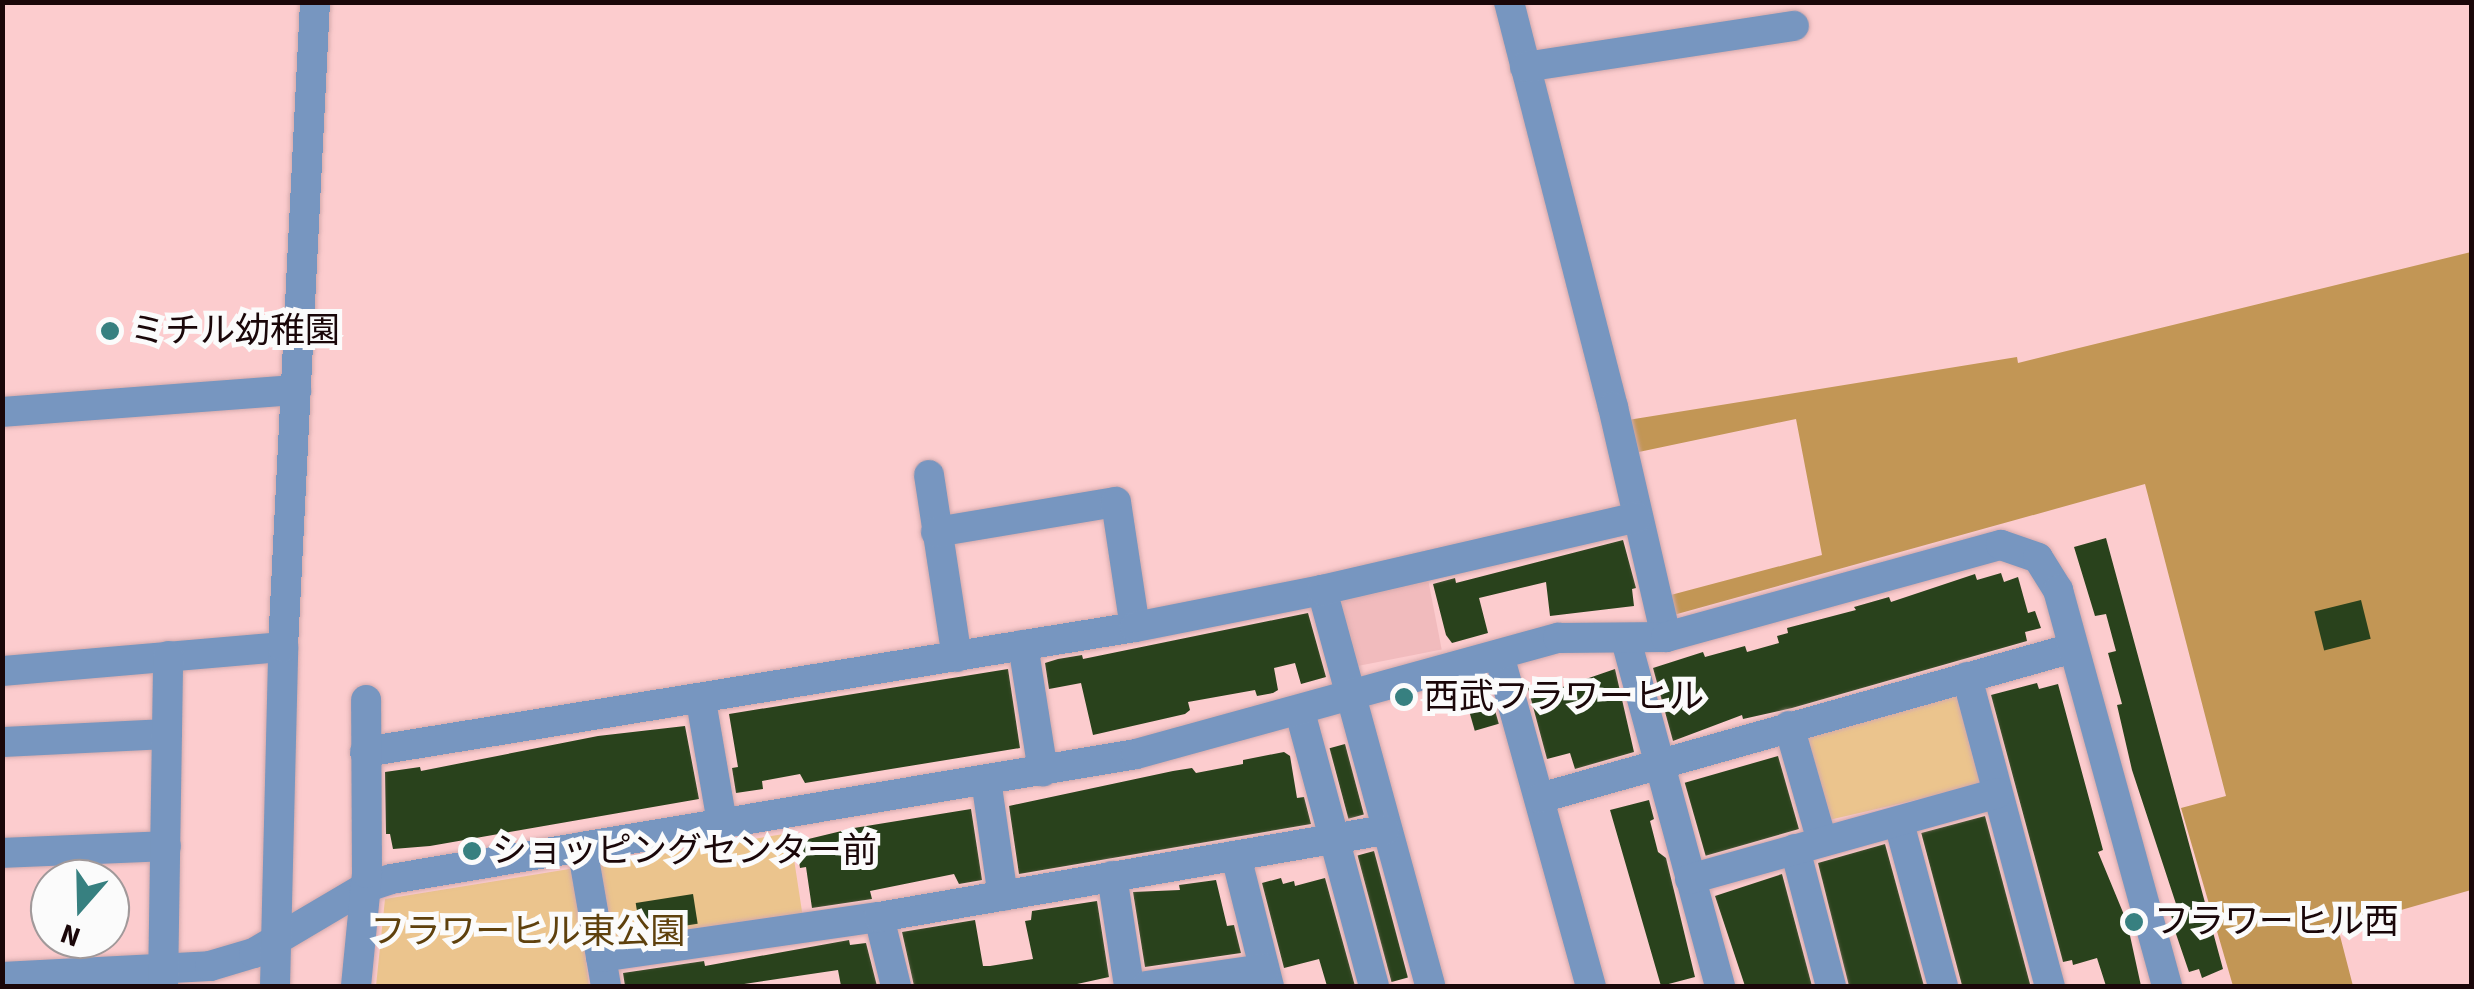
<!DOCTYPE html>
<html>
<head>
<meta charset="utf-8">
<style>
  body { margin:0 }
  #map { position:relative; width:2474px; height:989px; overflow:hidden; background:#fcccce; font-family:"Source Sans 3","Noto Sans JP",sans-serif }
  div>[style] { position:absolute }
  [style*='--x'] { left:calc(var(--x)*1px); top:calc(var(--y)*1px); width:calc(var(--w)*1px); rotate:calc(var(--a)*1deg) }
  .built>* { inset:0; background:#f1bbbd; transform-origin:0 0 }
  .green>* { inset:0; background:#ebc48d; transform-origin:0 0 }
  .forest>* { inset:0; background:#c29655 }
  .building>* { inset:0; background:#29421c; transform-origin:0 0 }
  .roads { filter:drop-shadow(0 0 2px #d3a9ab) drop-shadow(0 0 2px #d3a9ab) }
  .minor>* { height:30px; margin:-15px; padding:0 15px; transform-origin:15px; border-radius:15px; background:#7796c0 }
  .dots>* { width:28px; height:28px; translate:-50% -50%; box-sizing:border-box; border:5px solid #fbfbfb; border-radius:50% }
  span { translate:-50% -50%; white-space:nowrap; text-align:center; line-height:1.15; -webkit-text-stroke:10px #fbfbfb; paint-order:stroke }
  .poi-label { font-size:35px; color:#1a0709 }
  .left { translate:0 -50%; text-align:left }
  .park-label { font-size:35px; color:#5f410d }
  .frame { position:absolute; inset:0; border:5px solid #1a0709; pointer-events:none }
  .north { position:absolute; left:30px; top:859px; width:100px; height:100px; box-sizing:border-box; background:#fbfbfb; border:2px solid #a1999a; border-radius:50%; rotate:200deg; font-size:28px; font-weight:700; line-height:40px; text-align:center; color:#1a0709 }
  .north::after { content:''; display:block; margin:auto; width:35px; height:45px; background:#378080; clip-path:polygon(50% 0,100% 100%,50% 72%,0 100%) }
</style>
</head>
<body>
<div id="map">
  <div class="built">
    <i style="left:1427px;top:574px;width:77px;height:96px;rotate:79deg"></i>
  </div>
  <div class="green">
    <i style="left:1961px;top:695px;width:92px;height:159px;rotate:77deg"></i>
    <i style="clip-path:polygon(790px 833px,803px 918px,585px 954px,589px 986px,376px 986px,385px 899px)"></i>
  </div>
  <div class="forest">
    <i style="clip-path:polygon(2471px 252px,2471px 890px,2338px 928px,2353px 986px,2233px 986px,2181px 808px,2226px 796px,2145px 484px,1670px 616px,1667px 596px,1822px 555px,1796px 419px,1634px 453px,1628px 420px,2017px 357px,2018px 363px)"></i>
  </div>
  <div class="building">
    <i style="clip-path:polygon(2106px 538px,2223px 969px,2202px 978px,2199px 969px,2189px 972px,2176px 934px,2171px 915px,2179px 913px,2132px 770px,2117px 705px,2122px 704px,2108px 653px,2116px 651px,2106px 614px,2095px 616px,2074px 547px)"></i>
    <i style="clip-path:polygon(1623px 540px,1636px 588px,1632px 589px,1634px 606px,1550px 616px,1546px 582px,1479px 598px,1488px 633px,1452px 643px,1446px 635px,1433px 584px,1455px 578px,1456px 583px)"></i>
    <i style="clip-path:polygon(2001px 573px,2004px 582px,2018px 577px,2028px 613px,2035px 611px,2041px 628px,2025px 632px,2027px 641px,1792px 708px,1743px 719px,1742px 715px,1673px 741px,1653px 668px,1703px 652px,1705px 657px,1745px 646px,1747px 652px,1779px 643px,1777px 636px,1788px 633px,1787px 628px,1856px 610px,1854px 607px,1889px 597px,1891px 602px,1975px 574px,1977px 580px)"></i>
    <i style="left:2361px;top:600px;width:40px;height:48px;rotate:76deg"></i>
    <i style="clip-path:polygon(1308px 613px,1326px 677px,1301px 684px,1295px 663px,1274px 668px,1278px 690px,1273px 693px,1257px 696px,1255px 690px,1188px 702px,1190px 710px,1185px 714px,1093px 735px,1081px 683px,1049px 689px,1045px 663px,1058px 659px,1082px 655px,1083px 659px)"></i>
    <i style="clip-path:polygon(1008px 669px,1020px 748px,805px 783px,800px 774px,762px 781px,763px 789px,736px 793px,732px 768px,738px 767px,729px 714px)"></i>
    <i style="clip-path:polygon(1615px 669px,1634px 752px,1575px 769px,1570px 753px,1547px 759px,1528px 688px,1552px 682px,1554px 690px)"></i>
    <i style="clip-path:polygon(2037px 683px,2039px 689px,2058px 684px,2103px 850px,2098px 852px,2127px 922px,2141px 986px,2106px 986px,2097px 958px,2073px 965px,2072px 960px,2063px 962px,2062px 958px,1991px 695px)"></i>
    <i style="left:1490px;top:693px;width:32px;height:25px;rotate:74deg"></i>
    <i style="clip-path:polygon(685px 726px,699px 799px,430px 846px,393px 849px,390px 834px,386px 834px,385px 772px,420px 767px,421px 771px,598px 736px)"></i>
    <i style="left:1345px;top:744px;width:73px;height:16px;rotate:75deg"></i>
    <i style="clip-path:polygon(1284px 752px,1290px 756px,1297px 798px,1304px 797px,1311px 824px,1019px 874px,1009px 806px,1173px 771px,1192px 768px,1196px 773px,1243px 764px,1243px 760px)"></i>
    <i style="left:1778px;top:756px;width:76px;height:97px;rotate:74deg"></i>
    <i style="clip-path:polygon(1649px 800px,1654px 819px,1650px 821px,1658px 852px,1666px 858px,1695px 977px,1661px 986px,1610px 810px)"></i>
    <i style="clip-path:polygon(971px 809px,982px 880px,959px 884px,954px 874px,870px 891px,872px 899px,812px 908px,806px 867px,800px 868px,796px 842px,854px 828px)"></i>
    <i style="left:1985px;top:816px;width:176px;height:66px;rotate:75deg"></i>
    <i style="clip-path:polygon(1885px 844px,1924px 986px,1849px 986px,1818px 863px)"></i>
    <i style="left:1374px;top:851px;width:131px;height:17px;rotate:75deg"></i>
    <i style="clip-path:polygon(1782px 874px,1812px 986px,1745px 986px,1715px 896px)"></i>
    <i style="clip-path:polygon(1281px 878px,1283px 884px,1294px 881px,1295px 886px,1325px 878px,1355px 986px,1327px 986px,1319px 959px,1284px 968px,1262px 883px)"></i>
    <i style="clip-path:polygon(1216px 880px,1227px 926px,1234px 925px,1241px 953px,1145px 967px,1133px 892px,1180px 890px,1179px 885px)"></i>
    <i style="left:693px;top:894px;width:30px;height:58px;rotate:81deg"></i>
    <i style="clip-path:polygon(1097px 901px,1109px 977px,1068px 986px,914px 986px,902px 932px,975px 920px,983px 966px,990px 966px,1033px 959px,1025px 921px,1031px 920px,1032px 911px)"></i>
    <i style="clip-path:polygon(849px 940px,850px 945px,866px 943px,877px 986px,841px 986px,838px 970px,731px 986px,625px 986px,623px 973px,704px 961px,705px 966px)"></i>
  </div>
  <div class="roads">
    <div class="minor">
      <i style="--x:1509;--y:2;--w:418;--a:75.6"></i>
      <i style="--x:1613;--y:407;--w:236;--a:77"></i>
      <i style="--x:1525;--y:67;--w:272;--a:-8.7"></i>
      <i style="--x:2;--y:412;--w:295;--a:-4.3"></i>
      <i style="--x:929;--y:475;--w:184;--a:81.3"></i>
      <i style="--x:936;--y:532;--w:182;--a:-9.5"></i>
      <i style="--x:1116;--y:502;--w:126;--a:81.4"></i>
      <i style="--x:1322;--y:590;--w:410;--a:74.7"></i>
      <i style="--x:1626;--y:640;--w:359;--a:74.8"></i>
      <i style="--x:1023;--y:645;--w:128;--a:81"></i>
      <i style="--x:1499;--y:655;--w:344;--a:74.5"></i>
      <i style="--x:2;--y:671;--w:282;--a:-4.9"></i>
      <i style="--x:1967;--y:677;--w:320;--a:75"></i>
      <i style="--x:701;--y:701;--w:124;--a:80.2"></i>
      <i style="--x:1300;--y:712;--w:284;--a:74.9"></i>
      <i style="--x:1789;--y:726;--w:120;--a:74"></i>
      <i style="--x:2;--y:742;--w:165;--a:-2.8"></i>
      <i style="--x:365;--y:752;--w:780;--a:-9.22"></i>
      <i style="--x:1135;--y:627;--w:191;--a:-11.2"></i>
      <i style="--x:1322;--y:590;--w:323;--a:-13"></i>
      <i style="--x:986;--y:780;--w:117;--a:81.7"></i>
      <i style="--x:1540;--y:798;--w:554;--a:-15.72"></i>
      <i style="--x:1899;--y:823;--w:169;--a:74.9"></i>
      <i style="--x:582;--y:847;--w:141;--a:80.2"></i>
      <i style="--x:1795;--y:849;--w:142;--a:75.3"></i>
      <i style="--x:2;--y:853;--w:164;--a:-2.4"></i>
      <i style="--x:1236;--y:856;--w:134;--a:75.8"></i>
      <i style="--x:1112;--y:876;--w:111;--a:81.2"></i>
      <i style="--x:1690;--y:879;--w:319;--a:-15.6"></i>
      <i style="--x:879;--y:917;--w:71;--a:76.2"></i>
      <i style="--x:601;--y:957;--w:281;--a:-8.2"></i>
      <i style="--x:879;--y:917;--w:513;--a:-9.76"></i>
      <i style="--x:2;--y:977;--w:208;--a:-3"></i>
      <i style="--x:210;--y:966;--w:46;--a:-16.5"></i>
      <i style="--x:254;--y:953;--w:128;--a:-30.6"></i>
      <i style="--x:364;--y:888;--w:28;--a:-18"></i>
      <i style="--x:391;--y:879;--w:755;--a:-9.52"></i>
      <i style="--x:1136;--y:754;--w:438;--a:-15.4"></i>
      <i style="--x:1558;--y:638;--w:108;--a:-0.5"></i>
      <i style="--x:1666;--y:637;--w:347;--a:-15.4"></i>
      <i style="--x:2001;--y:545;--w:39;--a:19"></i>
      <i style="--x:2038;--y:558;--w:38;--a:58"></i>
      <i style="--x:2058;--y:590;--w:411;--a:74.6"></i>
      <i style="--x:163;--y:986;--w:330;--a:-89.1"></i>
      <i style="--x:275;--y:986;--w:339;--a:-88.6"></i>
      <i style="--x:283;--y:647;--w:646;--a:-87.16"></i>
      <i style="--x:356;--y:986;--w:114;--a:-84.4"></i>
      <i style="--x:367;--y:873;--w:173;--a:-90.3"></i>
      <i style="--x:1147;--y:986;--w:118;--a:-8.3"></i>
    </div>
  </div>
  <div class="dots">
    <i style="left:110px;top:331px;background:#378080"></i>
    <i style="left:1404px;top:697px;background:#378080"></i>
    <i style="left:472px;top:851px;background:#378080"></i>
    <i style="left:2134px;top:922px;background:#378080"></i>
  </div>
  <div class="poi-label">
    <span class="left" style="left:130px;top:331px">ミチル幼稚園</span>
    <span class="left" style="left:1424px;top:697px">西武フラワーヒル</span>
    <span class="left" style="left:492px;top:851px">ショッピングセンター前</span>
    <span class="left" style="left:2154px;top:922px">フラワーヒル西</span>
  </div>
  <div class="park-label">
    <span style="left:528px;top:932px">フラワーヒル東公園</span>
  </div>
  <div class="frame"></div>
  <div class="north">N</div>
</div>
</body>
</html>
